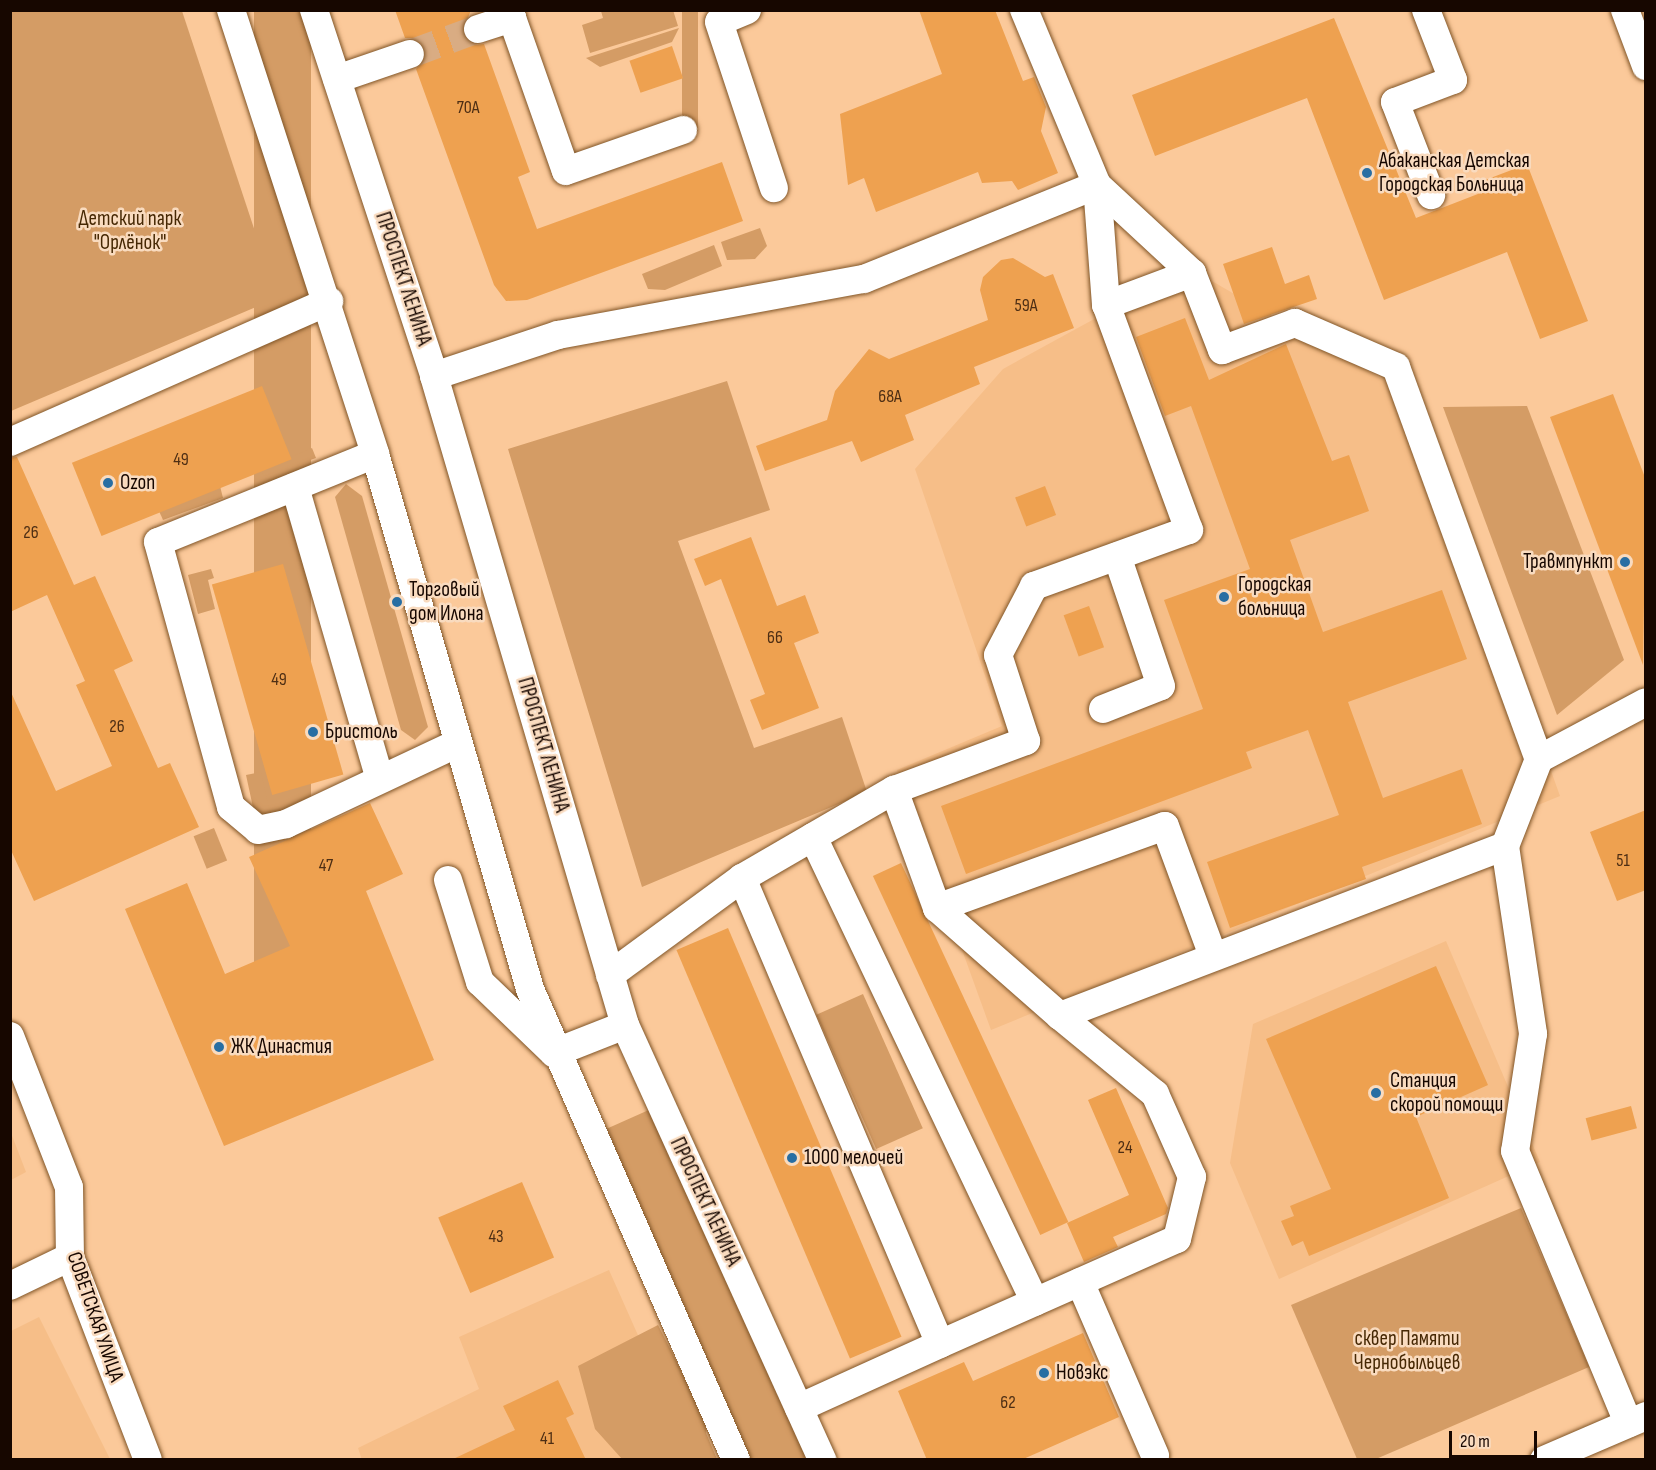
<!DOCTYPE html>
<html>
<head>
<meta charset="utf-8">
<style>
  body { margin:0 }
  #map { position:relative; width:1656px; height:1470px; overflow:hidden; background:#fbc99a; font-family:"Sofia Sans Condensed",sans-serif }
  div>[style] { position:absolute }
  [style*='--x'] { left:calc(var(--x)*1px); top:calc(var(--y)*1px); width:calc(var(--w)*1px); rotate:calc(var(--a)*1deg) }
  .built>* { inset:0; background:#f6be88 }
  .green>* { inset:0; background:#d49c65; transform-origin:0 0 }
  .building>* { inset:0; background:#eea150; transform-origin:0 0 }
  .minor-tunnel>* { height:28px; margin-top:-14px; transform-origin:0; background:repeating-linear-gradient(90deg,#d9ac83 0 28px,transparent 0 42px) }
  .roads { filter:drop-shadow(0 0 2px #805527) drop-shadow(0 0 2px #805527) }
  .minor>* { height:28px; margin:-14px; padding:0 14px; transform-origin:14px; border-radius:14px; background:#fff }
  .dots>* { width:16px; height:16px; translate:-50% -50%; box-sizing:border-box; border:3px solid #f9dbbf; border-radius:50% }
  span { translate:-50% -50%; white-space:nowrap; text-align:center; line-height:1.15; -webkit-text-stroke:5px #f9dbbf; paint-order:stroke }
  .number-label { font-size:18px; color:#4d2e14 }
  .number-label span { -webkit-text-stroke-width:0 }
  .poi-label { font-size:21px; color:#170700 }
  .left { translate:0 -50%; text-align:left }
  .right { translate:-100% -50%; text-align:right }
  .park-label { font-size:21px; color:#462804 }
  .street-label { font-size:21px; color:#170700 }
  .frame { position:absolute; inset:0; border:12px solid #170700; pointer-events:none }
  .scale { position:absolute; left:1449px; top:1431px; width:88px; height:27px; box-sizing:border-box; border:3px solid #170700; border-top:0; padding-left:8px; font-size:18px; line-height:21px; white-space:nowrap; color:#170700; -webkit-text-stroke:4px #f9dbbf; paint-order:stroke }
</style>
</head>
<body>
<div id="map">
  <div class="built">
    <i style="clip-path:polygon(1198px 273px,1418px 400px,1560px 796px,991px 1030px,897px 770px,1002px 726px,915px 469px,1003px 369px,1096px 318px)"></i>
    <i style="clip-path:polygon(1446px 941px,1540px 1162px,1279px 1279px,1230px 1163px,1253px 1024px)"></i>
    <i style="clip-path:polygon(11px 1133px,26px 1172px,11px 1180px,10px 1180px)"></i>
    <i style="clip-path:polygon(609px 1270px,693px 1459px,362px 1460px,358px 1448px,479px 1389px,459px 1337px)"></i>
    <i style="clip-path:polygon(39px 1317px,110px 1459px,11px 1459px,11px 1331px)"></i>
  </div>
  <div class="green">
    <i style="clip-path:polygon(673px 10px,678px 26px,590px 53px,582px 25px,603px 18px,601px 11px)"></i>
    <i style="clip-path:polygon(10px 11px,182px 11px,277px 298px,11px 411px)"></i>
    <i style="left:254px;top:11px;width:57px;height:1017px"></i>
    <i style="left:682px;top:11px;width:16px;height:121px"></i>
    <i style="clip-path:polygon(679px 28px,672px 42px,600px 67px,586px 58px)"></i>
    <i style="clip-path:polygon(760px 228px,767px 246px,755px 259px,727px 260px,721px 242px)"></i>
    <i style="clip-path:polygon(714px 245px,722px 266px,665px 290px,648px 289px,642px 274px)"></i>
    <i style="clip-path:polygon(727px 381px,770px 510px,678px 541px,754px 748px,842px 717px,867px 792px,642px 887px,508px 449px)"></i>
    <i style="clip-path:polygon(1527px 406px,1624px 660px,1557px 715px,1443px 407px)"></i>
    <i style="clip-path:polygon(312px 448px,316px 458px,264px 476px,260px 470px)"></i>
    <i style="clip-path:polygon(346px 484px,362px 496px,428px 727px,415px 740px,401px 730px,335px 497px)"></i>
    <i style="clip-path:polygon(220px 486px,223px 498px,163px 520px,159px 511px)"></i>
    <i style="clip-path:polygon(211px 569px,214px 578px,208px 580px,215px 609px,198px 614px,188px 575px)"></i>
    <i style="clip-path:polygon(261px 772px,269px 808px,278px 806px,280px 814px,254px 812px,246px 775px)"></i>
    <i style="left:214px;top:828px;width:35px;height:22px;rotate:68deg"></i>
    <i style="left:863px;top:994px;width:147px;height:51px;rotate:66deg"></i>
    <i style="left:651px;top:1109px;width:384px;height:54px;rotate:66deg"></i>
    <i style="clip-path:polygon(1521px 1208px,1589px 1367px,1376px 1459px,1357px 1459px,1291px 1305px)"></i>
    <i style="clip-path:polygon(658px 1325px,707px 1422px,706px 1433px,717px 1459px,622px 1459px,595px 1429px,578px 1366px)"></i>
  </div>
  <div class="building">
    <i style="clip-path:polygon(395px 10px,471px 10px,462px 33px,474px 45px,484px 44px,530px 172px,518px 177px,537px 229px,722px 162px,743px 221px,527px 300px,506px 301px,494px 285px,416px 69px,426px 58px,425px 48px,414px 38px,405px 38px)"></i>
    <i style="clip-path:polygon(919px 10px,995px 10px,1023px 81px,1034px 77px,1046px 107px,1041px 131px,1058px 173px,1018px 190px,1012px 181px,982px 183px,978px 172px,876px 212px,864px 178px,848px 185px,840px 114px,942px 74px)"></i>
    <i style="clip-path:polygon(1334px 18px,1416px 218px,1483px 192px,1480px 182px,1527px 164px,1588px 321px,1540px 339px,1507px 252px,1384px 300px,1307px 98px,1155px 156px,1132px 95px)"></i>
    <i style="left:672px;top:46px;width:34px;height:45px;rotate:71deg"></i>
    <i style="clip-path:polygon(1272px 247px,1285px 284px,1309px 275px,1317px 299px,1244px 324px,1223px 264px)"></i>
    <i style="clip-path:polygon(1013px 258px,1045px 277px,1053px 274px,1074px 328px,974px 367px,980px 384px,905px 415px,914px 440px,861px 462px,852px 441px,765px 471px,756px 446px,827px 420px,835px 391px,869px 349px,889px 359px,988px 320px,980px 290px,983px 277px,1001px 260px)"></i>
    <i style="clip-path:polygon(1185px 318px,1209px 380px,1286px 344px,1332px 461px,1349px 455px,1369px 511px,1290px 540px,1323px 632px,1442px 590px,1467px 659px,1348px 702px,1383px 798px,1462px 769px,1482px 824px,1362px 867px,1366px 879px,1230px 928px,1207px 862px,1339px 815px,1308px 730px,1246px 752px,1252px 768px,966px 874px,941px 806px,1203px 709px,1164px 600px,1250px 569px,1191px 406px,1165px 416px,1136px 337px)"></i>
    <i style="left:262px;top:386px;width:79px;height:205px;rotate:68deg"></i>
    <i style="clip-path:polygon(1613px 394px,1646px 480px,1643px 665px,1550px 417px)"></i>
    <i style="clip-path:polygon(17px 457px,74px 585px,95px 576px,133px 661px,114px 670px,158px 768px,170px 763px,199px 827px,34px 901px,10px 848px,10px 690px,56px 791px,112px 766px,76px 685px,85px 681px,47px 595px,10px 612px,10px 458px)"></i>
    <i style="left:1045px;top:486px;width:31px;height:32px;rotate:69deg"></i>
    <i style="clip-path:polygon(751px 537px,777px 606px,805px 595px,819px 633px,794px 643px,819px 708px,762px 730px,750px 700px,765px 694px,721px 579px,705px 586px,694px 559px)"></i>
    <i style="left:283px;top:564px;width:219px;height:74px;rotate:74deg"></i>
    <i style="left:1089px;top:606px;width:44px;height:27px;rotate:70deg"></i>
    <i style="clip-path:polygon(370px 803px,403px 874px,366px 891px,434px 1060px,224px 1146px,125px 909px,187px 883px,225px 974px,290px 946px,249px 857px)"></i>
    <i style="clip-path:polygon(1646px 810px,1646px 890px,1617px 901px,1590px 832px)"></i>
    <i style="left:901px;top:863px;width:396px;height:31px;rotate:65deg"></i>
    <i style="left:728px;top:928px;width:444px;height:56px;rotate:67deg"></i>
    <i style="clip-path:polygon(1436px 966px,1488px 1085px,1416px 1117px,1449px 1198px,1309px 1256px,1303px 1241px,1292px 1246px,1281px 1221px,1294px 1216px,1290px 1206px,1331px 1189px,1266px 1039px)"></i>
    <i style="clip-path:polygon(1116px 1088px,1168px 1208px,1166px 1214px,1113px 1237px,1118px 1247px,1084px 1262px,1067px 1223px,1129px 1195px,1088px 1100px)"></i>
    <i style="left:1631px;top:1106px;width:23px;height:47px;rotate:75deg"></i>
    <i style="left:522px;top:1182px;width:82px;height:91px;rotate:67deg"></i>
    <i style="clip-path:polygon(1083px 1333px,1119px 1417px,1021px 1460px,927px 1460px,898px 1391px,964px 1362px,973px 1381px)"></i>
    <i style="clip-path:polygon(558px 1380px,574px 1414px,566px 1418px,586px 1460px,451px 1460px,515px 1430px,503px 1406px)"></i>
  </div>
  <div class="minor-tunnel">
    <i style="--x:410;--y:54;--w:72;--a:-20.2"></i>
  </div>
  <div class="roads">
    <div class="minor">
      <i style="--x:231;--y:10;--w:467;--a:72"></i>
      <i style="--x:375;--y:454;--w:557;--a:73.84"></i>
      <i style="--x:530;--y:989;--w:514;--a:66.38"></i>
      <i style="--x:314;--y:10;--w:385;--a:71.8"></i>
      <i style="--x:434;--y:376;--w:677;--a:73.6"></i>
      <i style="--x:625;--y:1025;--w:478;--a:65.6"></i>
      <i style="--x:747;--y:10;--w:30;--a:157"></i>
      <i style="--x:719;--y:22;--w:175;--a:71.7"></i>
      <i style="--x:1426;--y:10;--w:75;--a:68.9"></i>
      <i style="--x:1453;--y:80;--w:62;--a:159.2"></i>
      <i style="--x:1395;--y:102;--w:100;--a:68.8"></i>
      <i style="--x:1625;--y:10;--w:60;--a:69.4"></i>
      <i style="--x:512;--y:18;--w:162;--a:70.6"></i>
      <i style="--x:566;--y:171;--w:124;--a:-19.3"></i>
      <i style="--x:478;--y:29;--w:36;--a:-18"></i>
      <i style="--x:512;--y:18;--w:8;--a:-104"></i>
      <i style="--x:337;--y:79;--w:77;--a:-18.9"></i>
      <i style="--x:1097;--y:185;--w:129;--a:42.8"></i>
      <i style="--x:1192;--y:273;--w:83;--a:68.7"></i>
      <i style="--x:1222;--y:350;--w:78;--a:-20.3"></i>
      <i style="--x:1295;--y:323;--w:110;--a:23.5"></i>
      <i style="--x:1396;--y:367;--w:417;--a:70"></i>
      <i style="--x:1539;--y:759;--w:121;--a:-28"></i>
      <i style="--x:1097;--y:185;--w:120;--a:85.7"></i>
      <i style="--x:434;--y:376;--w:131;--a:-18.3"></i>
      <i style="--x:558;--y:335;--w:311;--a:-10.4"></i>
      <i style="--x:864;--y:279;--w:251;--a:-22"></i>
      <i style="--x:1097;--y:185;--w:190;--a:-112.6"></i>
      <i style="--x:10;--y:442;--w:349;--a:-23.8"></i>
      <i style="--x:375;--y:454;--w:234;--a:157.9"></i>
      <i style="--x:158;--y:542;--w:275;--a:74.6"></i>
      <i style="--x:231;--y:807;--w:35;--a:40"></i>
      <i style="--x:258;--y:830;--w:29;--a:-12"></i>
      <i style="--x:286;--y:824;--w:188;--a:-25.2"></i>
      <i style="--x:295;--y:487;--w:304;--a:73.8"></i>
      <i style="--x:1103;--y:709;--w:62;--a:-21.6"></i>
      <i style="--x:1161;--y:686;--w:137;--a:-108.7"></i>
      <i style="--x:1539;--y:759;--w:93;--a:111.3"></i>
      <i style="--x:1505;--y:846;--w:190;--a:81.5"></i>
      <i style="--x:1533;--y:1034;--w:118;--a:98.7"></i>
      <i style="--x:1515;--y:1151;--w:295;--a:67.4"></i>
      <i style="--x:894;--y:790;--w:126;--a:70"></i>
      <i style="--x:937;--y:908;--w:164;--a:41.3"></i>
      <i style="--x:1060;--y:1016;--w:476;--a:-20.9"></i>
      <i style="--x:813;--y:837;--w:515;--a:64.48"></i>
      <i style="--x:742;--y:878;--w:506;--a:66.98"></i>
      <i style="--x:940;--y:1344;--w:155;--a:155.6"></i>
      <i style="--x:448;--y:880;--w:107;--a:72.6"></i>
      <i style="--x:480;--y:982;--w:103;--a:43.8"></i>
      <i style="--x:554;--y:1053;--w:76;--a:-21.5"></i>
      <i style="--x:937;--y:908;--w:242;--a:-19.8"></i>
      <i style="--x:1165;--y:826;--w:139;--a:69.7"></i>
      <i style="--x:610;--y:975;--w:164;--a:-36.3"></i>
      <i style="--x:742;--y:878;--w:176;--a:-30.1"></i>
      <i style="--x:894;--y:790;--w:141;--a:-20.4"></i>
      <i style="--x:1026;--y:741;--w:90;--a:-108"></i>
      <i style="--x:998;--y:655;--w:78;--a:-62.4"></i>
      <i style="--x:1034;--y:586;--w:165;--a:-19.9"></i>
      <i style="--x:1189;--y:530;--w:240;--a:-110.2"></i>
      <i style="--x:1106;--y:305;--w:92;--a:-20.4"></i>
      <i style="--x:10;--y:1036;--w:162;--a:68.7"></i>
      <i style="--x:69;--y:1187;--w:70;--a:89.2"></i>
      <i style="--x:70;--y:1257;--w:217;--a:69"></i>
      <i style="--x:1080;--y:1282;--w:189;--a:66.6"></i>
      <i style="--x:10;--y:1286;--w:67;--a:-25.8"></i>
      <i style="--x:940;--y:1344;--w:259;--a:-23.9"></i>
      <i style="--x:1177;--y:1239;--w:64;--a:-76.4"></i>
      <i style="--x:1192;--y:1177;--w:91;--a:-114"></i>
      <i style="--x:1155;--y:1094;--w:123;--a:-140.6"></i>
      <i style="--x:1544;--y:1460;--w:111;--a:-23.3"></i>
    </div>
  </div>
  <div class="dots">
    <i style="left:1367px;top:173px;background:#286ea3"></i>
    <i style="left:108px;top:483px;background:#286ea3"></i>
    <i style="left:1625px;top:562px;background:#286ea3"></i>
    <i style="left:1224px;top:597px;background:#286ea3"></i>
    <i style="left:397px;top:602px;background:#286ea3"></i>
    <i style="left:313px;top:732px;background:#286ea3"></i>
    <i style="left:219px;top:1047px;background:#286ea3"></i>
    <i style="left:1376px;top:1093px;background:#286ea3"></i>
    <i style="left:792px;top:1158px;background:#286ea3"></i>
    <i style="left:1044px;top:1373px;background:#286ea3"></i>
  </div>
  <div class="number-label">
    <span style="left:468px;top:108px">70А</span>
    <span style="left:1026px;top:306px">59А</span>
    <span style="left:890px;top:397px">68А</span>
    <span style="left:181px;top:460px">49</span>
    <span style="left:31px;top:533px">26</span>
    <span style="left:775px;top:638px">66</span>
    <span style="left:279px;top:680px">49</span>
    <span style="left:117px;top:727px">26</span>
    <span style="left:1623px;top:861px">51</span>
    <span style="left:326px;top:866px">47</span>
    <span style="left:1125px;top:1148px">24</span>
    <span style="left:496px;top:1237px">43</span>
    <span style="left:1008px;top:1403px">62</span>
    <span style="left:547px;top:1439px">41</span>
  </div>
  <div class="poi-label">
    <span class="left" style="left:1379px;top:173px">Абаканская Детская<br>Городская Больница</span>
    <span class="left" style="left:120px;top:483px">Ozon</span>
    <span class="right" style="left:1613px;top:562px">Травмпункт</span>
    <span class="left" style="left:1238px;top:597px">Городская<br>больница</span>
    <span class="left" style="left:409px;top:602px">Торговый<br>дом Илона</span>
    <span class="left" style="left:325px;top:732px">Бристоль</span>
    <span class="left" style="left:231px;top:1047px">ЖК Династия</span>
    <span class="left" style="left:1390px;top:1093px">Станция<br>скорой помощи</span>
    <span class="left" style="left:804px;top:1158px">1000 мелочей</span>
    <span class="left" style="left:1056px;top:1373px">Новэкс</span>
  </div>
  <div class="park-label">
    <span style="left:130px;top:231px">Детский парк<br>"Орлёнок"</span>
    <span style="left:1407px;top:1351px">сквер Памяти<br>Чернобыльцев</span>
  </div>
  <div class="street-label">
    <span style="left:403px;top:279px;rotate:72deg">ПРОСПЕКТ ЛЕНИНА</span>
    <span style="left:543px;top:745px;rotate:74deg">ПРОСПЕКТ ЛЕНИНА</span>
    <span style="left:705px;top:1202px;rotate:65deg">ПРОСПЕКТ ЛЕНИНА</span>
    <span style="left:95px;top:1317px;rotate:71deg">СОВЕТСКАЯ УЛИЦА</span>
  </div>
  <div class="frame"></div>
  <div class="scale">20 m</div>
</div>
</body>
</html>
